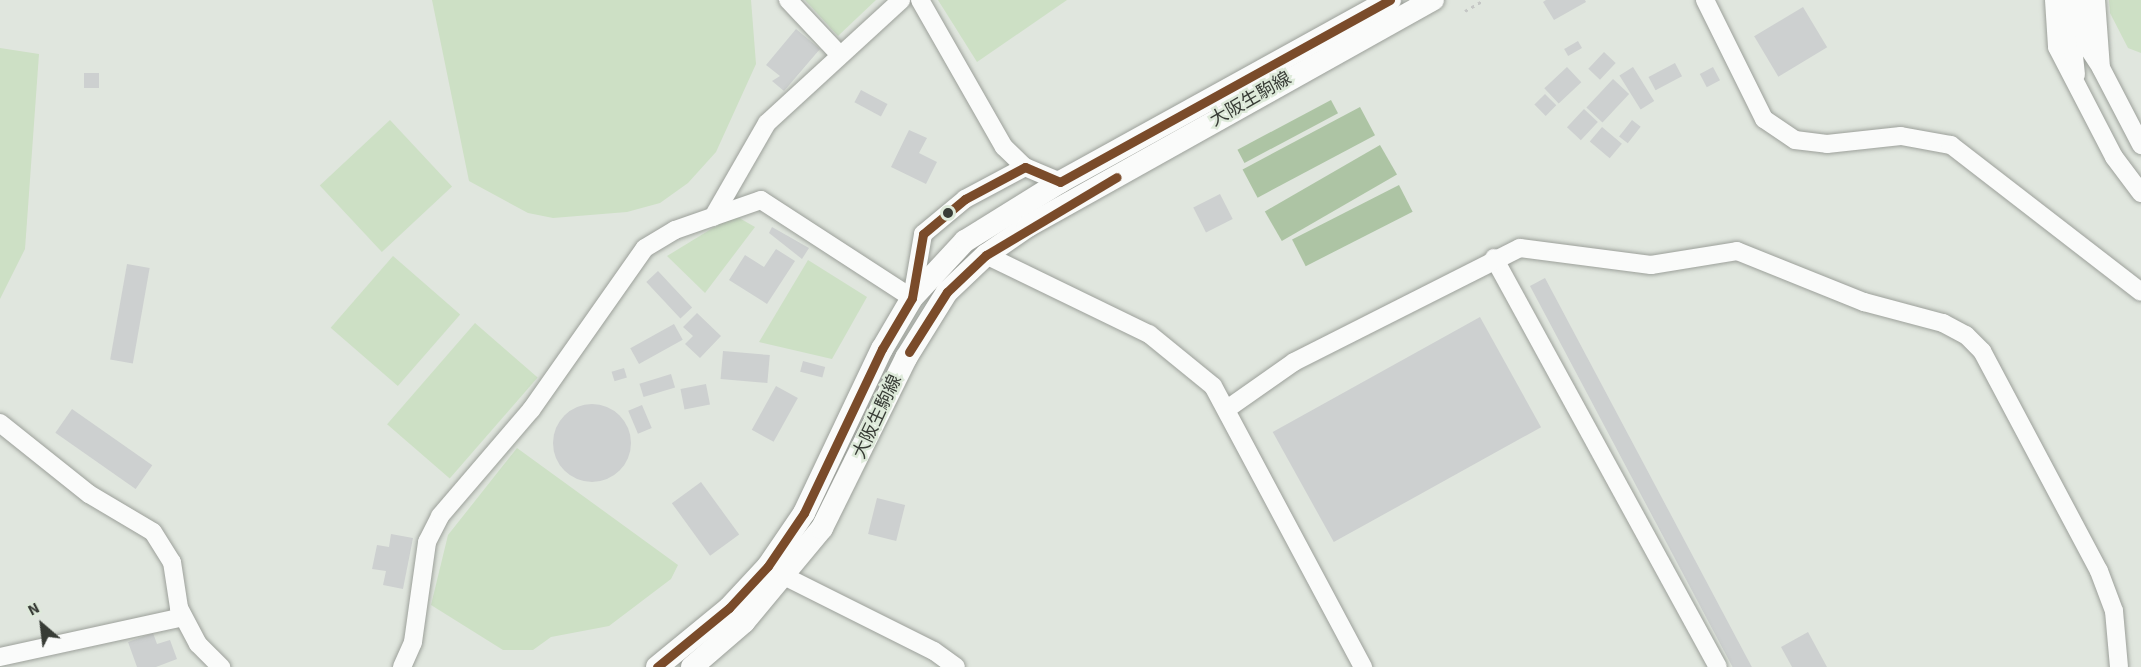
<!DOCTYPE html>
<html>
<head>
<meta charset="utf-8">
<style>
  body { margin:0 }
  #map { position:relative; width:2141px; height:667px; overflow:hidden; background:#e0e6de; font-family:"Source Sans 3","Noto Sans JP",sans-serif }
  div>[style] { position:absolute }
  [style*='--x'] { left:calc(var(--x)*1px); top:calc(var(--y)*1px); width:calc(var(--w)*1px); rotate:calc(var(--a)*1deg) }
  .green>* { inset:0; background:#cde0c5; transform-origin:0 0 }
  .water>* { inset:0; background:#adc4a4; transform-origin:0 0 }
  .building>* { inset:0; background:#cdd0d0; transform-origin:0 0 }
  .round { border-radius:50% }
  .path>* { height:3px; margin-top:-1.5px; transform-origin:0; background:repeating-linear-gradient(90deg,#c5c7c5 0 3px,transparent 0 7.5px) }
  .roads { filter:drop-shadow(0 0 2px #9ca09a) drop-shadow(0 0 2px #9ca09a) }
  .minor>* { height:18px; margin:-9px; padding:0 9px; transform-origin:9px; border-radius:9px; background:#fafbfa }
  .major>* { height:22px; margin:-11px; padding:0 11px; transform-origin:11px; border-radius:11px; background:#fafbfa }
  .bus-1>* { height:9px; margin:-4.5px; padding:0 4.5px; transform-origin:4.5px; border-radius:4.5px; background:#7a4b2a }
  .dots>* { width:16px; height:16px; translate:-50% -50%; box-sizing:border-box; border:3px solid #deeada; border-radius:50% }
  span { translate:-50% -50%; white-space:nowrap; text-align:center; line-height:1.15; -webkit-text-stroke:5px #deeada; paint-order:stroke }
  .street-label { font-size:18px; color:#383c36 }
  .north { position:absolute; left:12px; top:595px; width:60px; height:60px; -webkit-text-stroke:4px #deeada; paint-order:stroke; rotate:332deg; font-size:16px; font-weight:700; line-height:24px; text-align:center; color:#383c36 }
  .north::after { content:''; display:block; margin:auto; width:21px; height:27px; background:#383c36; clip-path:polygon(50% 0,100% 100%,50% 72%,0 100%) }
</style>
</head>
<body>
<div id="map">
  <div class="green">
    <i style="clip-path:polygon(432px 0,751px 0,756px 64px,716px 152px,688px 183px,660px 203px,627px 212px,553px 218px,528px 213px,469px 181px)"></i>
    <i style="clip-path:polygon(805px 0,876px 0,838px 36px)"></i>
    <i style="clip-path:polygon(938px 0,1067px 0,977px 62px)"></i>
    <i style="clip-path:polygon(2109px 0,2141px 0,2141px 53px,2128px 48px,2110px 13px)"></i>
    <i style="clip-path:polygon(0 48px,39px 54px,25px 249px,0 299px)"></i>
    <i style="left:390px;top:120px;width:91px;height:96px;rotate:47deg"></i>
    <i style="clip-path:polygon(734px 215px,755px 227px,705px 293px,667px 256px)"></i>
    <i style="left:393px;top:256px;width:89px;height:95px;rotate:41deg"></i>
    <i style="clip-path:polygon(808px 260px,867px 297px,832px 359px,759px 342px)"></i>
    <i style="left:475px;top:323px;width:83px;height:134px;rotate:41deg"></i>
    <i style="clip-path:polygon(517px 448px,678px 565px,671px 579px,609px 626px,551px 637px,533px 650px,503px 650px,431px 605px,448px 535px)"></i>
  </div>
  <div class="water">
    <i style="left:1331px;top:100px;width:15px;height:106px;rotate:62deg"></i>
    <i style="left:1360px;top:107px;width:32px;height:133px;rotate:62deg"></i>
    <i style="left:1380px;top:145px;width:34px;height:133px;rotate:60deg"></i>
    <i style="left:1399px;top:185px;width:30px;height:120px;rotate:63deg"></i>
  </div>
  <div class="building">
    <i style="clip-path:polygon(1546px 0,1585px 0,1586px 2px,1554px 20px,1543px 2px)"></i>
    <i style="left:1803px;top:7px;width:47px;height:57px;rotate:59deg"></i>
    <i style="clip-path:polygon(796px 29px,820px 49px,784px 91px,772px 81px,780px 76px,766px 65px)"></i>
    <i style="left:1578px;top:41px;width:8px;height:16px;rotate:60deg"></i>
    <i style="left:1604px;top:52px;width:16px;height:23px;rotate:43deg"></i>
    <i style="left:1675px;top:63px;width:15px;height:30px;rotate:62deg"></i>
    <i style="left:1567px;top:67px;width:21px;height:31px;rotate:47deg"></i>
    <i style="left:1633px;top:67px;width:40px;height:16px;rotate:58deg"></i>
    <i style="left:1713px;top:67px;width:15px;height:15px;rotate:62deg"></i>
    <i style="left:84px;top:73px;width:15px;height:15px"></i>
    <i style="left:1613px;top:79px;width:22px;height:39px;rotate:43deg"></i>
    <i style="left:861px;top:90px;width:30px;height:14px;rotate:28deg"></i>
    <i style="left:1545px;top:94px;width:16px;height:15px;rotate:45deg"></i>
    <i style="left:1584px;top:109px;width:19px;height:25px;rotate:43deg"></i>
    <i style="left:1632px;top:120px;width:11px;height:21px;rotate:38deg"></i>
    <i style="left:1602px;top:127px;width:26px;height:19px;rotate:40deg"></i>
    <i style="clip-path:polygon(909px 130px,927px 138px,919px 153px,937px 162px,926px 184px,891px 167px)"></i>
    <i style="left:1220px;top:194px;width:28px;height:30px;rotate:63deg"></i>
    <i style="clip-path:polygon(772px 227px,809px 248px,802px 259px,769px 233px)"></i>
    <i style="clip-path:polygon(776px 249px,795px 261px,767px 304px,729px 280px,745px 255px,764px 267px)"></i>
    <i style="left:127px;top:264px;width:23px;height:97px;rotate:10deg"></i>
    <i style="left:658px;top:271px;width:50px;height:16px;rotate:47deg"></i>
    <i style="left:1545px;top:278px;width:443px;height:17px;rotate:62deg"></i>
    <i style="clip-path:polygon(697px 313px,721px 336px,700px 358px,685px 344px,693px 336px,683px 327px)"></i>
    <i style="left:1480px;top:317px;width:126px;height:237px;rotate:61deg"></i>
    <i style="left:674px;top:324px;width:18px;height:50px;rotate:61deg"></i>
    <i style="left:723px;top:351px;width:47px;height:28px;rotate:5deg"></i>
    <i style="left:803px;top:361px;width:23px;height:11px;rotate:15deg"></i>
    <i style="left:624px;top:368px;width:10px;height:13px;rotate:73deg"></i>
    <i style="left:671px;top:374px;width:14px;height:33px;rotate:73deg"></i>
    <i style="left:706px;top:384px;width:21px;height:26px;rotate:79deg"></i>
    <i style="left:776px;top:386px;width:25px;height:50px;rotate:29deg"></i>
    <i class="round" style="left:553px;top:404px;width:78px;height:78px"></i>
    <i style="left:642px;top:405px;width:25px;height:15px;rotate:67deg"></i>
    <i style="left:72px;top:409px;width:98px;height:29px;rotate:35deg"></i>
    <i style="left:701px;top:482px;width:65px;height:36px;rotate:54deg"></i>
    <i style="left:877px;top:498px;width:29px;height:37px;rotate:14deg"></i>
    <i style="clip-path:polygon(391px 534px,413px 538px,403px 589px,383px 585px,386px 571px,372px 569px,377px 545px,389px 547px)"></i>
    <i style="clip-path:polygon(1808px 632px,1827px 667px,1792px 667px,1781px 647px)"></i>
    <i style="clip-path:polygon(153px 633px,157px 644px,170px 640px,177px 659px,156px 667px,137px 667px,128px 642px)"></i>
  </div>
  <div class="path">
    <i style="--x:1465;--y:11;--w:22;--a:-30"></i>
  </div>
  <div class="roads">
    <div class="minor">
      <i style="--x:788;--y:0;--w:73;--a:46.7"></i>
      <i style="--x:920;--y:0;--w:169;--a:60.3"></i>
      <i style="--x:1004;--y:147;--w:29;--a:44"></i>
      <i style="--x:1025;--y:167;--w:38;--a:23"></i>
      <i style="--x:1705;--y:0;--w:133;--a:63.6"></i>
      <i style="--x:1764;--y:119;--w:37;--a:34"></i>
      <i style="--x:1795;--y:140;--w:32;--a:7"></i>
      <i style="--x:1827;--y:144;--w:74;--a:-6.2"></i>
      <i style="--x:1901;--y:136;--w:51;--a:10.2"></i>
      <i style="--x:1951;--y:145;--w:240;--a:37.7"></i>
      <i style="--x:2054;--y:0;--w:47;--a:86.3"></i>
      <i style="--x:2057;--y:47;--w:124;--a:62.6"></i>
      <i style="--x:2114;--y:157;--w:45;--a:53.1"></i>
      <i style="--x:2068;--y:0;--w:75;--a:83.9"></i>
      <i style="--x:2081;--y:0;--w:43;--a:84.7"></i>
      <i style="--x:2085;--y:43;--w:27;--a:57"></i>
      <i style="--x:2096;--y:0;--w:68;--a:85.8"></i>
      <i style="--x:2101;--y:68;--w:87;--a:62.5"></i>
      <i style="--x:713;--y:217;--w:108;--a:-60.1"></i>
      <i style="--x:767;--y:123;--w:182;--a:-42.5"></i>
      <i style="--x:986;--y:255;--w:181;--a:25.9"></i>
      <i style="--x:1149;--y:334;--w:82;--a:39.1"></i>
      <i style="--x:1213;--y:386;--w:319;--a:61.9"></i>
      <i style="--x:1494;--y:258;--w:466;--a:61.3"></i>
      <i style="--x:1227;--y:409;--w:82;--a:-35"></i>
      <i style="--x:1294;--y:362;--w:253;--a:-26.8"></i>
      <i style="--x:1520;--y:248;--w:132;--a:7.4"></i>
      <i style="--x:1651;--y:265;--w:87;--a:-9.2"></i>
      <i style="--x:1737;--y:251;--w:137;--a:21.9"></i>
      <i style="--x:1864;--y:302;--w:82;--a:14.9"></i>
      <i style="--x:1943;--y:323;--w:26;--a:28"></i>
      <i style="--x:1966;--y:335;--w:23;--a:45"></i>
      <i style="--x:1982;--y:351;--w:249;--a:62"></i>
      <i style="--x:2099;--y:571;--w:43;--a:69.4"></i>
      <i style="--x:2114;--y:611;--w:56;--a:84.9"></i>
      <i style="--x:0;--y:423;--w:114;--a:38.6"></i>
      <i style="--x:89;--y:494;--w:74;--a:30.7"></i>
      <i style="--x:153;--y:532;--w:36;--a:58"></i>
      <i style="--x:172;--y:562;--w:47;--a:81.3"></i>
      <i style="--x:179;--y:608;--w:41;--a:62.2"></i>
      <i style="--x:198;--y:644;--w:33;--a:45"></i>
      <i style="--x:786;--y:577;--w:165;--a:26.6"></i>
      <i style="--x:934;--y:651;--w:27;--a:36"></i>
      <i style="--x:0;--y:657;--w:187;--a:-12.3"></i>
      <i style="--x:402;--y:667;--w:27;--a:-66"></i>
      <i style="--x:413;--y:642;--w:101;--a:-82"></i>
      <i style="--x:427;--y:542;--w:29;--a:-63"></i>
      <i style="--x:440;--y:516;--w:140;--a:-49.4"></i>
      <i style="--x:531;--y:410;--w:198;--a:-54.9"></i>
      <i style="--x:645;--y:248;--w:35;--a:-31"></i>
      <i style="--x:675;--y:230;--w:91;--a:-19.2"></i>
      <i style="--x:761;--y:200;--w:180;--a:33"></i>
      <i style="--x:912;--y:298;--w:65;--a:-80.2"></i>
      <i style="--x:923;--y:234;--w:55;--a:-39.8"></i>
      <i style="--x:965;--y:199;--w:68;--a:-28.1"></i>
    </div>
    <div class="major">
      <i style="--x:657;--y:667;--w:93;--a:-39.3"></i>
      <i style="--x:729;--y:608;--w:57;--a:-47.1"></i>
      <i style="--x:768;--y:566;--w:64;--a:-55.8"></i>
      <i style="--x:804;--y:513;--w:182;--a:-64.6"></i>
      <i style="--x:882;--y:349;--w:59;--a:-59.5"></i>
      <i style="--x:912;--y:298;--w:78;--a:-47.1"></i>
      <i style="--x:965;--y:241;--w:112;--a:-31.8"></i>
      <i style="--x:1060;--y:182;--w:377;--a:-28.9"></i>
      <i style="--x:692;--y:667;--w:69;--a:-40.9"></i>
      <i style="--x:744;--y:622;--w:122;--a:-50.3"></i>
      <i style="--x:822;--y:528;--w:190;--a:-63.7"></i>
      <i style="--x:906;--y:358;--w:78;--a:-58.2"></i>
      <i style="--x:947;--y:292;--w:54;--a:-43.5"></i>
      <i style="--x:986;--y:255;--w:51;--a:-34.6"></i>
      <i style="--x:1028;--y:226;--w:464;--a:-29.2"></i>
    </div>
  </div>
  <div class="bus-1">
    <i style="--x:909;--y:352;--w:71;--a:-57.7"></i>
    <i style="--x:947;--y:292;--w:54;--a:-43.5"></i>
    <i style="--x:986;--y:255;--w:152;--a:-30.8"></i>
    <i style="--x:657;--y:667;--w:93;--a:-39.3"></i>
    <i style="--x:729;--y:608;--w:57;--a:-47.1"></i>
    <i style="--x:768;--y:566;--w:64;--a:-55.8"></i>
    <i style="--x:804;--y:513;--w:182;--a:-64.6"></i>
    <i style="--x:882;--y:349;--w:59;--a:-59.5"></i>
    <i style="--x:912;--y:298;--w:65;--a:-80.2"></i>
    <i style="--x:923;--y:234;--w:55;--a:-39.8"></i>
    <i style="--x:965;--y:199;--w:68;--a:-28.1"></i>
    <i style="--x:1025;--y:167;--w:38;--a:23"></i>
    <i style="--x:1060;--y:182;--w:377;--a:-28.9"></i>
  </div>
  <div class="dots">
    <i style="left:948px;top:213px;background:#383c36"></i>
  </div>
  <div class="street-label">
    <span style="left:1251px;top:100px;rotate:-30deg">大阪生駒線</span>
    <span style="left:878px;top:417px;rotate:-65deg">大阪生駒線</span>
  </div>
  <div class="north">N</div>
</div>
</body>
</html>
